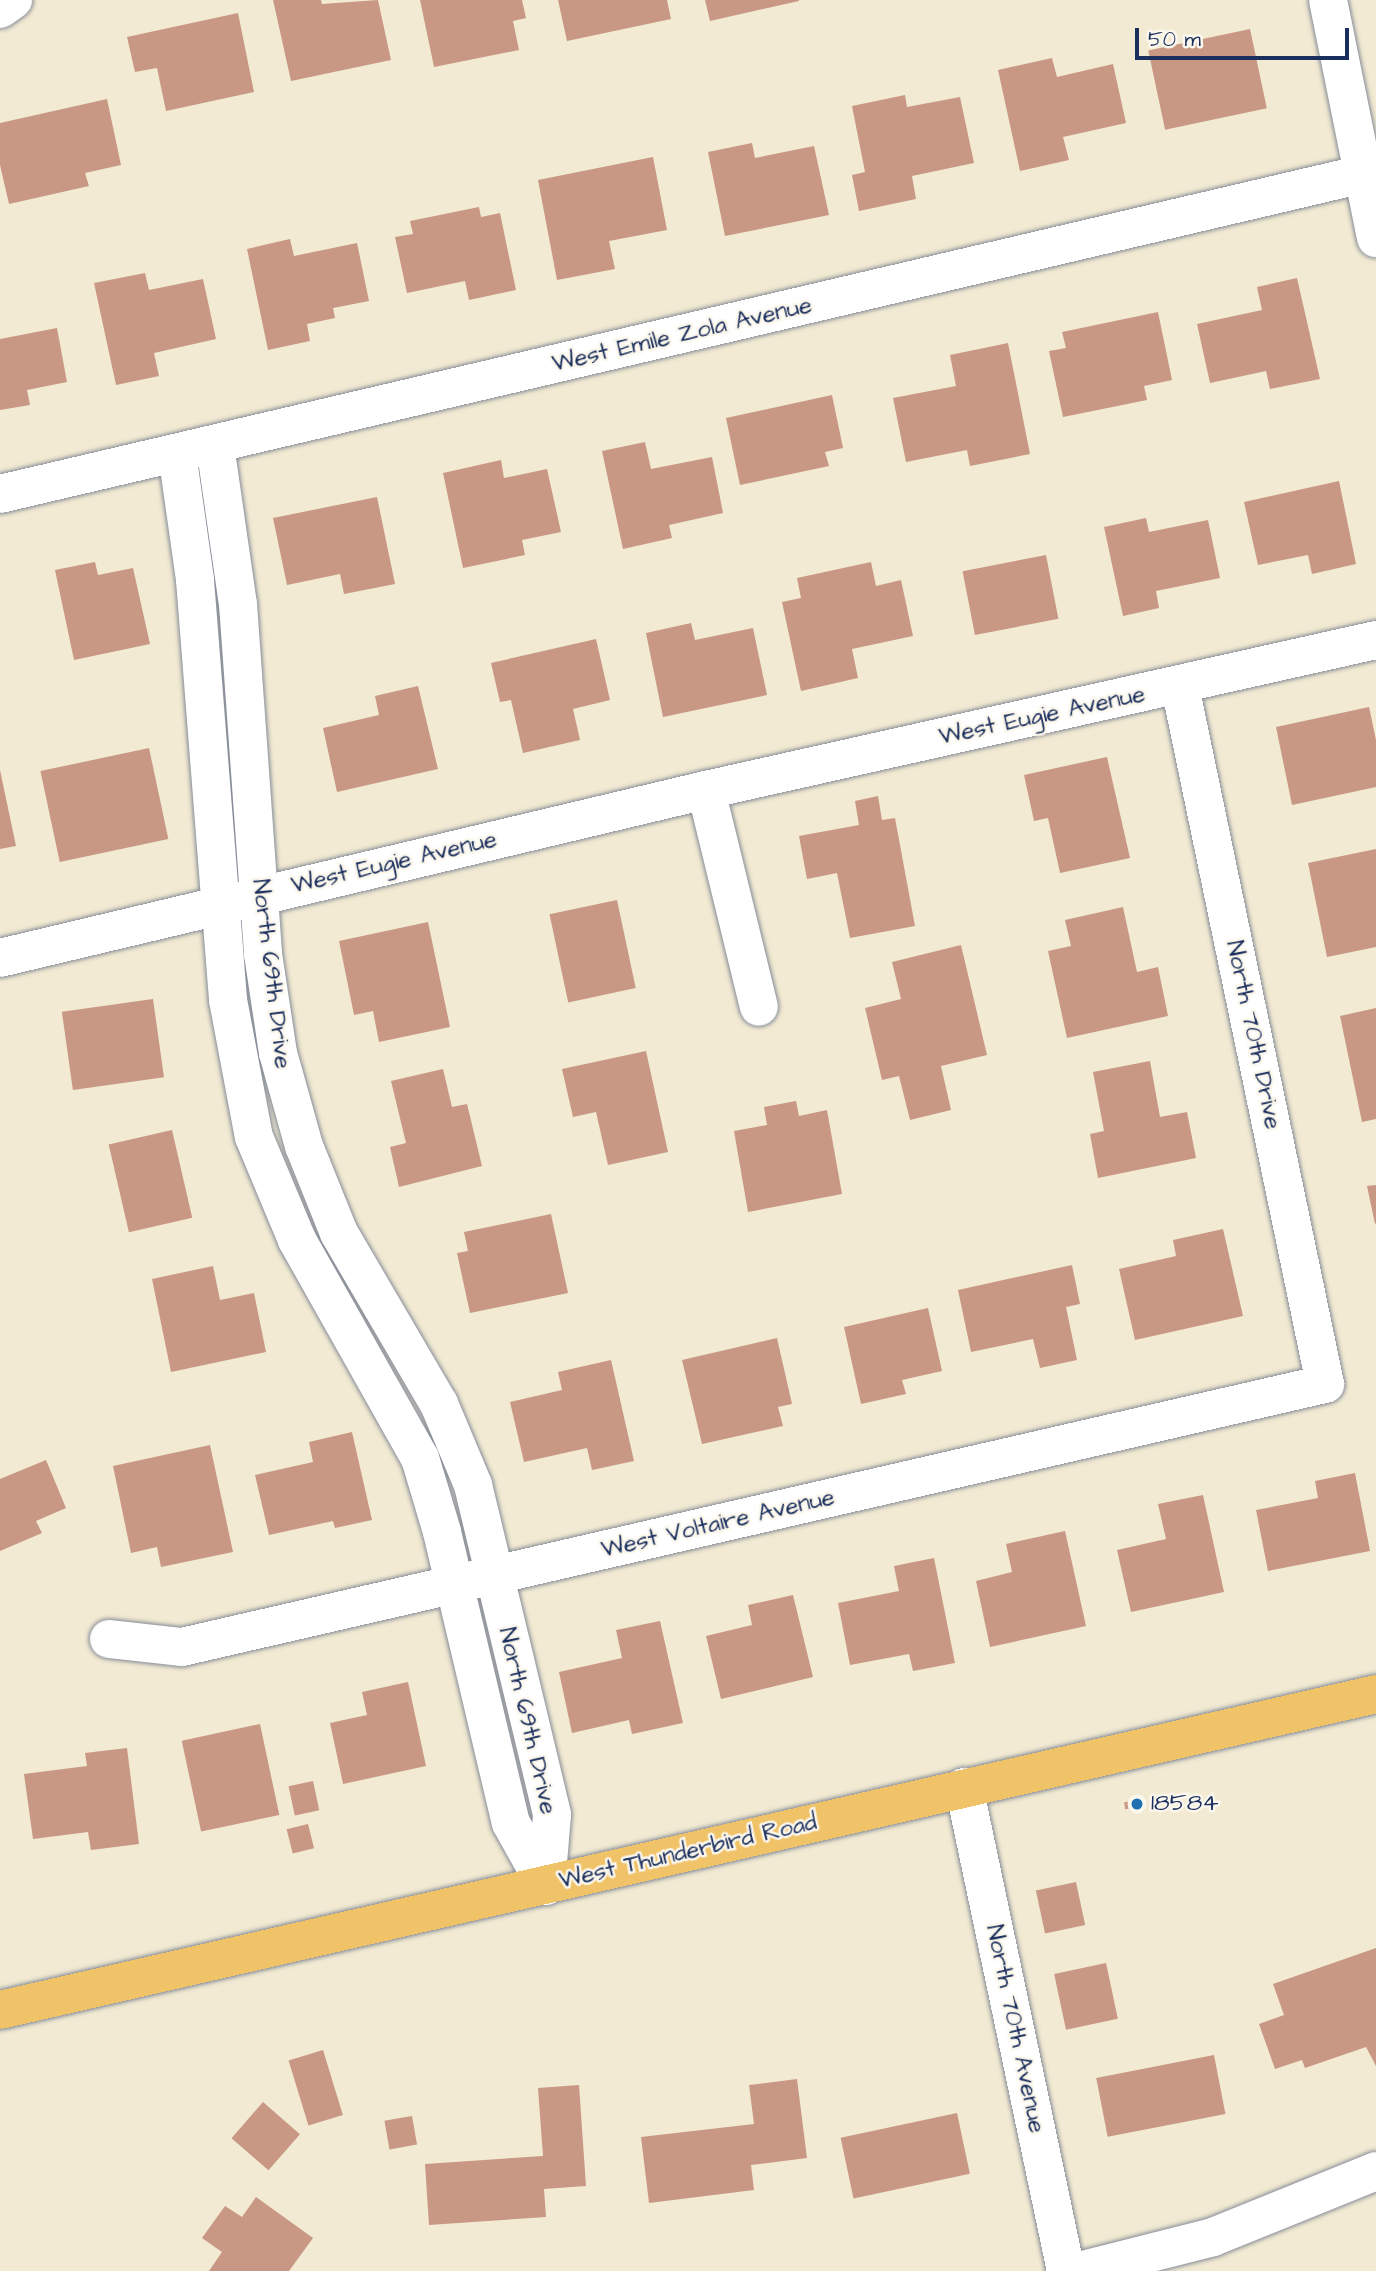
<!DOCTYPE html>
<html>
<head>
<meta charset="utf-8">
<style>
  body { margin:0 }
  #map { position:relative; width:1376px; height:2271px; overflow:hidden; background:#f2ead2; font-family:"Architects Daughter",sans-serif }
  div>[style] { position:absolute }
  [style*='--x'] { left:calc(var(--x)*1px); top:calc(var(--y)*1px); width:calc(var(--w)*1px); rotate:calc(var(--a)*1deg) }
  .building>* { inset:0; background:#c89885; transform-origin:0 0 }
  .roads { filter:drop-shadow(0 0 2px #868c98) drop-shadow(0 0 2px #868c98) }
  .minor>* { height:38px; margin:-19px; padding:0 19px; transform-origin:19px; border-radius:19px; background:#fff }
  .major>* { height:38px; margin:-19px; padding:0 19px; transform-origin:19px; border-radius:19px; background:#f1c369 }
  .dots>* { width:19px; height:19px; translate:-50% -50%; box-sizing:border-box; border:4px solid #fbf7ec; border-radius:50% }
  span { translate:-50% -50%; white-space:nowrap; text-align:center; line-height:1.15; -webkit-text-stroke:5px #fbf7ec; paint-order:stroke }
  .street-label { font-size:24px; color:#1b2f5e }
  .poi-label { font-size:24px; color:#1b2f5e }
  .left { translate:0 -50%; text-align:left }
  .scale { position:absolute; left:1135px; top:28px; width:214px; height:32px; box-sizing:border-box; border:4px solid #1b2f5e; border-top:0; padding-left:9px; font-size:21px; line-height:24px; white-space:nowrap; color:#1b2f5e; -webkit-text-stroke:5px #fbf7ec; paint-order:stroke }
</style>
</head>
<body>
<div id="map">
  <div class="building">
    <i style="clip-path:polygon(273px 0,321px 0,322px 4px,378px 0,391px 60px,291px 81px)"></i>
    <i style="clip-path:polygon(420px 0,522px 0,526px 18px,513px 21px,519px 50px,434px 67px)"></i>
    <i style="clip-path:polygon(558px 0,667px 0,671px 19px,567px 41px)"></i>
    <i style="clip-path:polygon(705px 0,799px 0,799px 1px,710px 21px)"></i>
    <i style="clip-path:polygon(238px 13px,254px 92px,166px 111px,157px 68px,135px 72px,127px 37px)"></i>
    <i style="left:1250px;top:29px;width:81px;height:104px;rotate:78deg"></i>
    <i style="clip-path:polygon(1052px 58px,1057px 77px,1113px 64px,1126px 123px,1063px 137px,1069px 160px,1020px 171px,998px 70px)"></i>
    <i style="clip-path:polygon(905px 95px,907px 107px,960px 97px,974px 163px,912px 176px,916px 199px,859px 211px,852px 175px,865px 172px,852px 106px)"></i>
    <i style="clip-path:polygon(107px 99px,121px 165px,85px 173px,89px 186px,9px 204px,0 165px,0 123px)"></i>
    <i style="clip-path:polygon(752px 143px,755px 158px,814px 146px,829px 215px,725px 236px,708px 152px)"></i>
    <i style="clip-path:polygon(653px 157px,667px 230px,609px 241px,615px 269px,557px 280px,538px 180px)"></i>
    <i style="clip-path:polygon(479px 207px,481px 217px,500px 213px,516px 290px,469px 300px,465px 281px,407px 293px,395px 237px,413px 234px,410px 221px)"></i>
    <i style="clip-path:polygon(290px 239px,294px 256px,357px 243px,369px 301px,333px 308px,335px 318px,307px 324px,310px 341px,268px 350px,247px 249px)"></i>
    <i style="clip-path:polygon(145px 273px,149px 290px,203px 279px,216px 339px,154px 353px,159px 376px,116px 385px,94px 283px)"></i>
    <i style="clip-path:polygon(1297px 278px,1320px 379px,1270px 389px,1266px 371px,1210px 383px,1197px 324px,1262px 310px,1257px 287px)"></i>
    <i style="clip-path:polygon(1158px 312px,1172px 380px,1144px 386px,1147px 400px,1063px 417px,1049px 351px,1066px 348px,1062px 332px)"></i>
    <i style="clip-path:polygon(57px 328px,67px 382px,27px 390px,30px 405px,0 410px,0 339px)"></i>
    <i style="clip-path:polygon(1008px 343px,1030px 454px,970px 466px,967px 450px,906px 462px,893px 398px,956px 386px,950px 355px)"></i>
    <i style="clip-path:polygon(832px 395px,843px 448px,825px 452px,829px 466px,740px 485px,726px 418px)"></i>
    <i style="clip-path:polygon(645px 442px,651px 469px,712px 457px,723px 513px,669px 525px,672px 538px,623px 549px,602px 451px)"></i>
    <i style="clip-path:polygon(501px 460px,504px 478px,547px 469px,561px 532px,522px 540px,525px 555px,463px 568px,443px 473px)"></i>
    <i style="clip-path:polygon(1339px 481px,1356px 564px,1312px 574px,1308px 555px,1258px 565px,1244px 502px)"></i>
    <i style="clip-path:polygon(377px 497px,395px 584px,344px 594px,340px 574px,287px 585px,273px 518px)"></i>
    <i style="clip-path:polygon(1146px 518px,1149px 532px,1208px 520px,1220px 578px,1156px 591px,1159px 608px,1123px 616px,1104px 527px)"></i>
    <i style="left:1046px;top:555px;width:65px;height:85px;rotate:79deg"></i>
    <i style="clip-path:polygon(95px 562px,98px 575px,133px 568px,150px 644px,74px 660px,55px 570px)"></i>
    <i style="clip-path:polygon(871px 562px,876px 586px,901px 580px,913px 636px,852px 649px,858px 678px,801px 691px,782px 602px,801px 598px,797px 578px)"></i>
    <i style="clip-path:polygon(691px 623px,695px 640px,753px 628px,767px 695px,663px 717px,646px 633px)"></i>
    <i style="clip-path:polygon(596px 639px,610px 700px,573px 709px,580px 740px,523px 753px,511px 700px,500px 702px,491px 663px)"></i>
    <i style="clip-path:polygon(418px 686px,438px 769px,337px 792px,323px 728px,379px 715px,375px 696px)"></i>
    <i style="clip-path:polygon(1369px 707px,1376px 740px,1376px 787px,1292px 805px,1276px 727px)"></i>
    <i style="left:149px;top:748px;width:93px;height:111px;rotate:78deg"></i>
    <i style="clip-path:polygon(1107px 757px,1130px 858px,1060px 873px,1048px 818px,1034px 821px,1024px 775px)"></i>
    <i style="clip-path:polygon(0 770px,16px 846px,0 849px)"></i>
    <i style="clip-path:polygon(878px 796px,882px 820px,895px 818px,915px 926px,850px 938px,837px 873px,807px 879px,799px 836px,859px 825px,855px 801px)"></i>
    <i style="clip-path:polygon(1376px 849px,1376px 947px,1327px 957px,1308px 863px)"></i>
    <i style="left:617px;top:900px;width:90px;height:69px;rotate:78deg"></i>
    <i style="clip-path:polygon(1123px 907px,1137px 972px,1158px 967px,1168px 1016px,1067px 1038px,1048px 951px,1071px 946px,1065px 920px)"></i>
    <i style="clip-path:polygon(428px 922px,450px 1027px,379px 1042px,373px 1011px,354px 1015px,339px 941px)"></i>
    <i style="clip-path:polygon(961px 945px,987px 1055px,941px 1066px,951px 1110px,910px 1120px,899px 1076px,882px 1080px,865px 1008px,901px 999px,892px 962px)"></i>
    <i style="left:153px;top:999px;width:79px;height:92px;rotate:82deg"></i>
    <i style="clip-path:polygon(1376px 1008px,1376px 1119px,1362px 1122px,1340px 1016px)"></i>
    <i style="clip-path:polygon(646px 1051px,668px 1152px,608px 1165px,596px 1112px,573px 1117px,562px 1069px)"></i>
    <i style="clip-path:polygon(1150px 1061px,1160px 1117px,1187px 1112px,1196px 1158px,1098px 1178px,1090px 1134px,1104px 1131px,1093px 1072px)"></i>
    <i style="clip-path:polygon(443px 1069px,452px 1107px,467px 1104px,482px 1166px,399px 1187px,390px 1147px,406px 1143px,391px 1081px)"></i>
    <i style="clip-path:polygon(796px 1101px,799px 1116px,827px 1110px,842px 1194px,748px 1212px,734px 1131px,767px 1125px,764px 1107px)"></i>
    <i style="left:172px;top:1130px;width:90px;height:65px;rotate:77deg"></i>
    <i style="clip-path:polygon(1376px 1185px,1376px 1223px,1375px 1224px,1367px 1186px)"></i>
    <i style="clip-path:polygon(551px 1214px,568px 1293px,470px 1313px,457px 1253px,468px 1251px,464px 1232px)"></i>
    <i style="clip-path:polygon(1223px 1229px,1243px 1316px,1135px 1340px,1119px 1269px,1176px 1256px,1173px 1240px)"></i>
    <i style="clip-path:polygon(1072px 1265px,1080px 1304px,1066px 1307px,1077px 1360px,1040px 1368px,1033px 1339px,971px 1352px,958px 1290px)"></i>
    <i style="clip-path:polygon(213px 1266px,220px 1300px,254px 1293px,266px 1352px,171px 1372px,152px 1279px)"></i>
    <i style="clip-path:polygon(928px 1308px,942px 1371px,902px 1380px,906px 1394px,861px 1404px,844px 1327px)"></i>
    <i style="clip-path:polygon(777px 1338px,792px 1404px,778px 1407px,783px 1426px,702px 1444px,682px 1360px)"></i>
    <i style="clip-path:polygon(611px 1360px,634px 1461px,592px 1470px,587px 1448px,524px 1462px,510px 1402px,562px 1390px,558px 1372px)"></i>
    <i style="clip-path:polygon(352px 1432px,372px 1520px,335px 1528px,333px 1521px,269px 1535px,255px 1475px,313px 1462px,309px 1442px)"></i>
    <i style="clip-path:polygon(210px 1445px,233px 1552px,161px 1567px,157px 1547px,131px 1553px,113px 1466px)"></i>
    <i style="clip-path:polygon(46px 1460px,66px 1508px,36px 1521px,42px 1533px,0 1551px,0 1479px)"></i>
    <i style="clip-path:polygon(1355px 1473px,1370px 1551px,1268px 1571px,1256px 1510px,1318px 1498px,1315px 1481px)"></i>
    <i style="clip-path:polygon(1203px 1495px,1224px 1592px,1131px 1612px,1117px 1550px,1166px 1539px,1158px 1504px)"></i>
    <i style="clip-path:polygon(1065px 1531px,1086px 1626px,990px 1647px,976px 1581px,1012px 1572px,1006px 1544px)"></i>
    <i style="clip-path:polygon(934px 1558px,955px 1663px,913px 1671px,909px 1654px,850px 1665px,838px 1603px,899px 1591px,894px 1566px)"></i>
    <i style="clip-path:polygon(793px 1595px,813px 1677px,721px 1699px,706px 1636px,752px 1625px,748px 1605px)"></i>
    <i style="clip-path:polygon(660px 1621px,683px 1723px,632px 1734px,629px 1720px,572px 1733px,559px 1672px,622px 1658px,616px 1630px)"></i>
    <i style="clip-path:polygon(408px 1682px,426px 1766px,343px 1784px,330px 1723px,367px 1715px,362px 1692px)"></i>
    <i style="left:260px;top:1724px;width:93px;height:80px;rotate:78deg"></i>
    <i style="clip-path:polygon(127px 1748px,139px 1844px,91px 1850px,88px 1832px,33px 1839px,24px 1774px,87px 1766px,85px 1753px)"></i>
    <i style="left:313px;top:1781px;width:30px;height:25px;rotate:78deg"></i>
    <i style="left:1140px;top:1800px;width:7px;height:16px;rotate:82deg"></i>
    <i style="left:308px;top:1824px;width:25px;height:22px;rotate:76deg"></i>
    <i style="left:1076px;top:1882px;width:44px;height:41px;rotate:78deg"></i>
    <i style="clip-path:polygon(1376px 1948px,1376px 2066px,1366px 2047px,1305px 2068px,1302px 2060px,1275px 2069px,1259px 2024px,1284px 2015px,1273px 1984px)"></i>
    <i style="left:1106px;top:1963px;width:57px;height:53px;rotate:78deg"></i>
    <i style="left:323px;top:2050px;width:68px;height:36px;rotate:73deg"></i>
    <i style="left:1214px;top:2055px;width:60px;height:120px;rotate:79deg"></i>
    <i style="clip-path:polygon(797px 2079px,807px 2158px,751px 2165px,754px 2190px,649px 2203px,641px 2137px,754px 2124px,749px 2085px)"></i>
    <i style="clip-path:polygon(579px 2085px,586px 2186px,544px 2189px,546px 2217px,429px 2225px,425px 2164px,543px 2156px,538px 2088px)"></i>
    <i style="left:263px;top:2102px;width:49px;height:48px;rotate:41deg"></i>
    <i style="left:957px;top:2113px;width:62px;height:119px;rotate:78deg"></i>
    <i style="left:412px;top:2116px;width:29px;height:28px;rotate:80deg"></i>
    <i style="clip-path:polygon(256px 2197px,313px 2238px,289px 2271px,209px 2271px,222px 2252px,202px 2238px,225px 2206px,242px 2217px)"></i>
  </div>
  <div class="roads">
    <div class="minor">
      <i style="--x:1328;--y:0;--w:243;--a:78.6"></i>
      <i style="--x:0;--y:9;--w:16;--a:-35"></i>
      <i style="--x:215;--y:445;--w:161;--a:81.8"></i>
      <i style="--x:238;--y:604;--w:351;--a:85.9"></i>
      <i style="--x:263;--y:954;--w:100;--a:81.4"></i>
      <i style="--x:278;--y:1053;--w:97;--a:74.4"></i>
      <i style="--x:304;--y:1146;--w:94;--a:68.1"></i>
      <i style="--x:339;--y:1233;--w:198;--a:59.7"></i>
      <i style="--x:439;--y:1404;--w:88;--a:67.2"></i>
      <i style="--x:473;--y:1485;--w:339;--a:76.5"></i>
      <i style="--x:552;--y:1815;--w:71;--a:94.8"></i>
      <i style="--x:177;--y:453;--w:128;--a:81.9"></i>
      <i style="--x:195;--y:580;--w:421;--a:85.5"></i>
      <i style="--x:228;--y:1000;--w:139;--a:79.3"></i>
      <i style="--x:254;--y:1137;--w:112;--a:67.3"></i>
      <i style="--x:297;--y:1240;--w:250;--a:60.6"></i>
      <i style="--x:420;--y:1458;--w:77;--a:73.4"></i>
      <i style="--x:442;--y:1532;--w:299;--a:76.7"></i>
      <i style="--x:511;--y:1823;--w:72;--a:60.9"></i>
      <i style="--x:0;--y:494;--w:1400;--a:-13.21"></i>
      <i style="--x:706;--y:790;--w:223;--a:76.3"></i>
      <i style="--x:0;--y:958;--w:726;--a:-13.39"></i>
      <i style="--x:706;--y:790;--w:687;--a:-12.62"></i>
      <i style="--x:109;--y:1639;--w:73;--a:6.3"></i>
      <i style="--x:182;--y:1647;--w:1173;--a:-12.96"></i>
      <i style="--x:1325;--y:1384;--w:713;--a:-101.74"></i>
      <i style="--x:964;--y:1787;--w:495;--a:78.1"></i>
      <i style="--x:1079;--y:2271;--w:138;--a:-14.2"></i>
      <i style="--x:1213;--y:2237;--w:176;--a:-22"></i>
    </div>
    <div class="major">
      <i style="--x:0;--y:2010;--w:1412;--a:-12.93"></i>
    </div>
  </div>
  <div class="dots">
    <i style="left:1137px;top:1804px;background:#1f6fb2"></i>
  </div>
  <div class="street-label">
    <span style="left:682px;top:335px;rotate:-13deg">West Emile Zola Avenue</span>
    <span style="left:1042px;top:716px;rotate:-12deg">West Eugie Avenue</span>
    <span style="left:394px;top:863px;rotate:-13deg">West Eugie Avenue</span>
    <span style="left:271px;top:974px;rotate:83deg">North 69th Drive</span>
    <span style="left:1253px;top:1035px;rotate:78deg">North 70th Drive</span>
    <span style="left:718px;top:1524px;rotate:-13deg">West Voltaire Avenue</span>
    <span style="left:527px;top:1721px;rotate:77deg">North 69th Drive</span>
    <span style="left:688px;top:1852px;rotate:-13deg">West Thunderbird Road</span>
    <span style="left:1015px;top:2029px;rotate:78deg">North 70th Avenue</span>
  </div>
  <div class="poi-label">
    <span class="left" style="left:1151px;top:1804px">18584</span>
  </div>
  <div class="scale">50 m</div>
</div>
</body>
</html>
